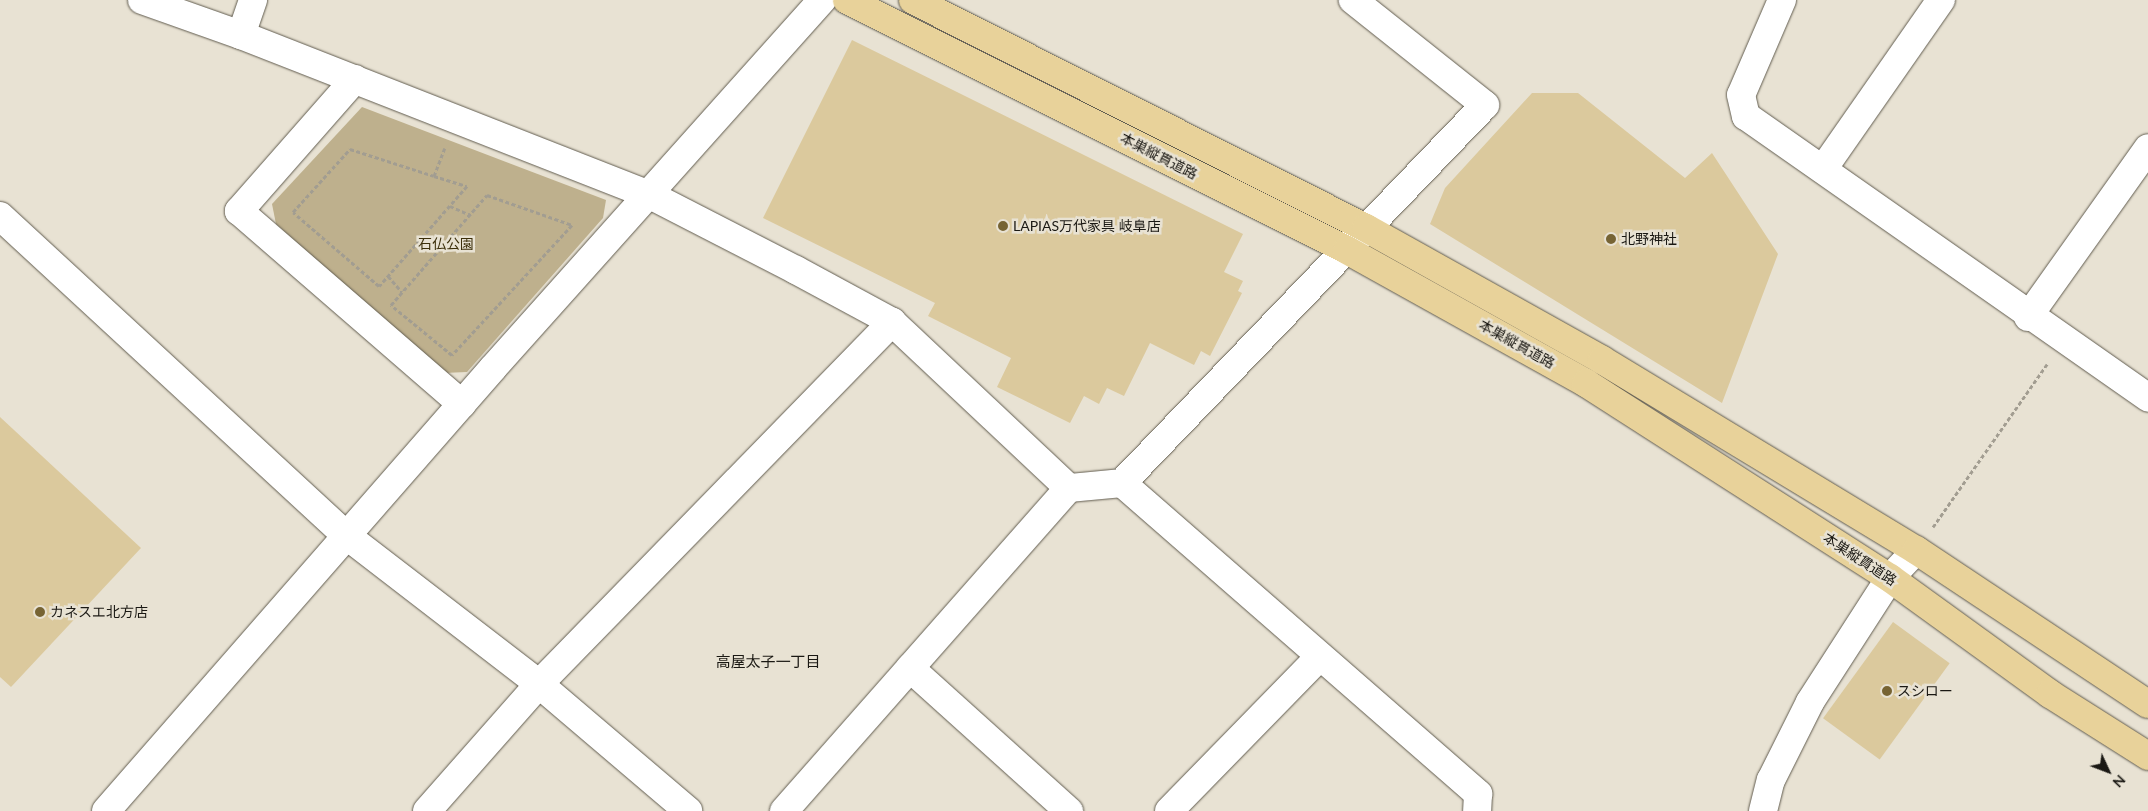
<!DOCTYPE html>
<html>
<head>
<meta charset="utf-8">
<style>
  body { margin:0 }
  #map { position:relative; width:2148px; height:811px; overflow:hidden; background:#e8e2d3; font-family:Lato,"Noto Sans JP",sans-serif }
  div>[style] { position:absolute }
  [style*='--x'] { left:calc(var(--x)*1px); top:calc(var(--y)*1px); width:calc(var(--w)*1px); rotate:calc(var(--a)*1deg) }
  .green>* { inset:0; background:#beb08d }
  .building>* { inset:0; background:#dbc99d; transform-origin:0 0 }
  .path>* { height:3px; margin-top:-1.5px; transform-origin:0; background:repeating-linear-gradient(90deg,#a29d91 0 4px,transparent 0 6.5px) }
  .roads { filter:drop-shadow(0 0 1px #615c4f) drop-shadow(0 0 1px #615c4f) }
  .minor>* { height:28px; margin:-14px; padding:0 14px; transform-origin:14px; border-radius:14px; background:#fff }
  .major>* { height:28px; margin:-14px; padding:0 14px; transform-origin:14px; border-radius:14px; background:#e8d29a }
  .dots>* { width:14px; height:14px; translate:-50% -50%; box-sizing:border-box; border:2px solid #e8e2d3; border-radius:50% }
  span { translate:-50% -50%; white-space:nowrap; text-align:center; line-height:1.15; -webkit-text-stroke:5px #e8e2d3; paint-order:stroke }
  .street-label { font-size:14px; color:#1a1813 }
  .poi-label { font-size:14px; color:#1a1813 }
  .left { translate:0 -50%; text-align:left }
  .park-label { font-size:14px; color:#3c2f0a }
  .neighbourhood-label { font-size:15px; color:#1a1813 }
  .north { position:absolute; left:2083px; top:746px; width:50px; height:50px; -webkit-text-stroke:4px #e8e2d3; paint-order:stroke; rotate:133deg; font-size:14px; font-weight:700; line-height:20px; text-align:center; color:#1a1813 }
  .north::after { content:''; display:block; margin:auto; width:18px; height:22px; background:#1a1813; clip-path:polygon(50% 0,100% 100%,50% 72%,0 100%) }
</style>
</head>
<body>
<div id="map">
  <div class="green">
    <i style="clip-path:polygon(362px 107px,606px 200px,603px 218px,467px 372px,443px 373px,276px 224px,272px 204px)"></i>
  </div>
  <div class="building">
    <i style="clip-path:polygon(852px 40px,1243px 234px,1224px 272px,1243px 281px,1238px 291px,1242px 293px,1210px 356px,1201px 351px,1194px 365px,1150px 343px,1124px 396px,1107px 388px,1099px 404px,1084px 396px,1070px 423px,997px 387px,1011px 358px,928px 316px,935px 303px,763px 218px)"></i>
    <i style="clip-path:polygon(1532px 93px,1578px 93px,1685px 178px,1712px 153px,1778px 254px,1722px 403px,1430px 224px,1445px 188px)"></i>
    <i style="clip-path:polygon(0 417px,141px 548px,11px 687px,0 677px)"></i>
    <i style="left:1893px;top:622px;width:70px;height:119px;rotate:36deg"></i>
  </div>
  <div class="path">
    <i style="--x:434;--y:176;--w:34;--a:17"></i>
    <i style="--x:467;--y:186;--w:133;--a:131.3"></i>
    <i style="--x:379;--y:286;--w:113;--a:-139.3"></i>
    <i style="--x:293;--y:212;--w:85;--a:-47.9"></i>
    <i style="--x:350;--y:149;--w:88;--a:17.8"></i>
    <i style="--x:434;--y:176;--w:30;--a:-69"></i>
    <i style="--x:487;--y:195;--w:90;--a:19.4"></i>
    <i style="--x:572;--y:225;--w:177;--a:132.7"></i>
    <i style="--x:452;--y:355;--w:79;--a:-140.7"></i>
    <i style="--x:391;--y:305;--w:146;--a:-48.9"></i>
    <i style="--x:450;--y:206;--w:22;--a:24"></i>
    <i style="--x:388;--y:276;--w:21;--a:49"></i>
    <i style="--x:1933;--y:527;--w:199;--a:-55"></i>
  </div>
  <div class="roads">
    <div class="minor">
      <i style="--x:142;--y:0;--w:105;--a:19.5"></i>
      <i style="--x:241;--y:35;--w:439;--a:21.4"></i>
      <i style="--x:650;--y:195;--w:164;--a:27.2"></i>
      <i style="--x:796;--y:270;--w:109;--a:28.4"></i>
      <i style="--x:892;--y:322;--w:243;--a:43.2"></i>
      <i style="--x:1782;--y:0;--w:103;--a:113.3"></i>
      <i style="--x:1741;--y:95;--w:22;--a:77"></i>
      <i style="--x:1746;--y:116;--w:491;--a:35"></i>
      <i style="--x:241;--y:35;--w:37;--a:-71"></i>
      <i style="--x:355;--y:79;--w:176;--a:131.3"></i>
      <i style="--x:239;--y:211;--w:295;--a:40.9"></i>
      <i style="--x:1823;--y:169;--w:206;--a:-55.1"></i>
      <i style="--x:0;--y:216;--w:472;--a:42.7"></i>
      <i style="--x:347;--y:536;--w:242;--a:37.6"></i>
      <i style="--x:539;--y:684;--w:196;--a:40.4"></i>
      <i style="--x:2028;--y:317;--w:207;--a:-54.6"></i>
      <i style="--x:1122;--y:483;--w:473;--a:41.1"></i>
      <i style="--x:1478;--y:794;--w:17;--a:93"></i>
      <i style="--x:910;--y:668;--w:214;--a:42"></i>
      <i style="--x:106;--y:811;--w:588;--a:-48.86"></i>
      <i style="--x:493;--y:368;--w:494;--a:-48.2"></i>
      <i style="--x:427;--y:811;--w:169;--a:-48.6"></i>
      <i style="--x:539;--y:684;--w:506;--a:-45.72"></i>
      <i style="--x:784;--y:811;--w:431;--a:-48.6"></i>
      <i style="--x:1069;--y:488;--w:53;--a:-5.4"></i>
      <i style="--x:1122;--y:483;--w:524;--a:-46.16"></i>
      <i style="--x:1485;--y:105;--w:169;--a:-141.5"></i>
      <i style="--x:1169;--y:811;--w:216;--a:-45.7"></i>
      <i style="--x:1763;--y:811;--w:32;--a:-76"></i>
      <i style="--x:1771;--y:780;--w:87;--a:-63.4"></i>
      <i style="--x:1810;--y:702;--w:148;--a:-57.2"></i>
      <i style="--x:1890;--y:578;--w:38;--a:-47"></i>
    </div>
    <div class="major">
      <i style="--x:847;--y:0;--w:559;--a:26.57"></i>
      <i style="--x:1347;--y:250;--w:274;--a:29.1"></i>
      <i style="--x:1586;--y:383;--w:361;--a:32.7"></i>
      <i style="--x:1890;--y:578;--w:198;--a:35.9"></i>
      <i style="--x:2050;--y:694;--w:116;--a:32.3"></i>
      <i style="--x:913;--y:0;--w:507;--a:26.72"></i>
      <i style="--x:1366;--y:228;--w:270;--a:29.2"></i>
      <i style="--x:1602;--y:360;--w:367;--a:31.2"></i>
      <i style="--x:1916;--y:550;--w:278;--a:33.6"></i>
    </div>
  </div>
  <div class="dots">
    <i style="left:1003px;top:226px;background:#776433"></i>
    <i style="left:1611px;top:239px;background:#776433"></i>
    <i style="left:40px;top:612px;background:#776433"></i>
    <i style="left:1887px;top:691px;background:#776433"></i>
  </div>
  <div class="street-label">
    <span style="left:1159px;top:156px;rotate:27deg">本巣縦貫道路</span>
    <span style="left:1517px;top:344px;rotate:29deg">本巣縦貫道路</span>
    <span style="left:1860px;top:559px;rotate:33deg">本巣縦貫道路</span>
  </div>
  <div class="poi-label">
    <span class="left" style="left:1013px;top:226px">LAPIAS万代家具 岐阜店</span>
    <span class="left" style="left:1621px;top:239px">北野神社</span>
    <span class="left" style="left:50px;top:612px">カネスエ北方店</span>
    <span class="left" style="left:1897px;top:691px">スシロー</span>
  </div>
  <div class="park-label">
    <span style="left:446px;top:244px">石仏公園</span>
  </div>
  <div class="neighbourhood-label">
    <span style="left:768px;top:662px">高屋太子一丁目</span>
  </div>
  <div class="north">N</div>
</div>
</body>
</html>
